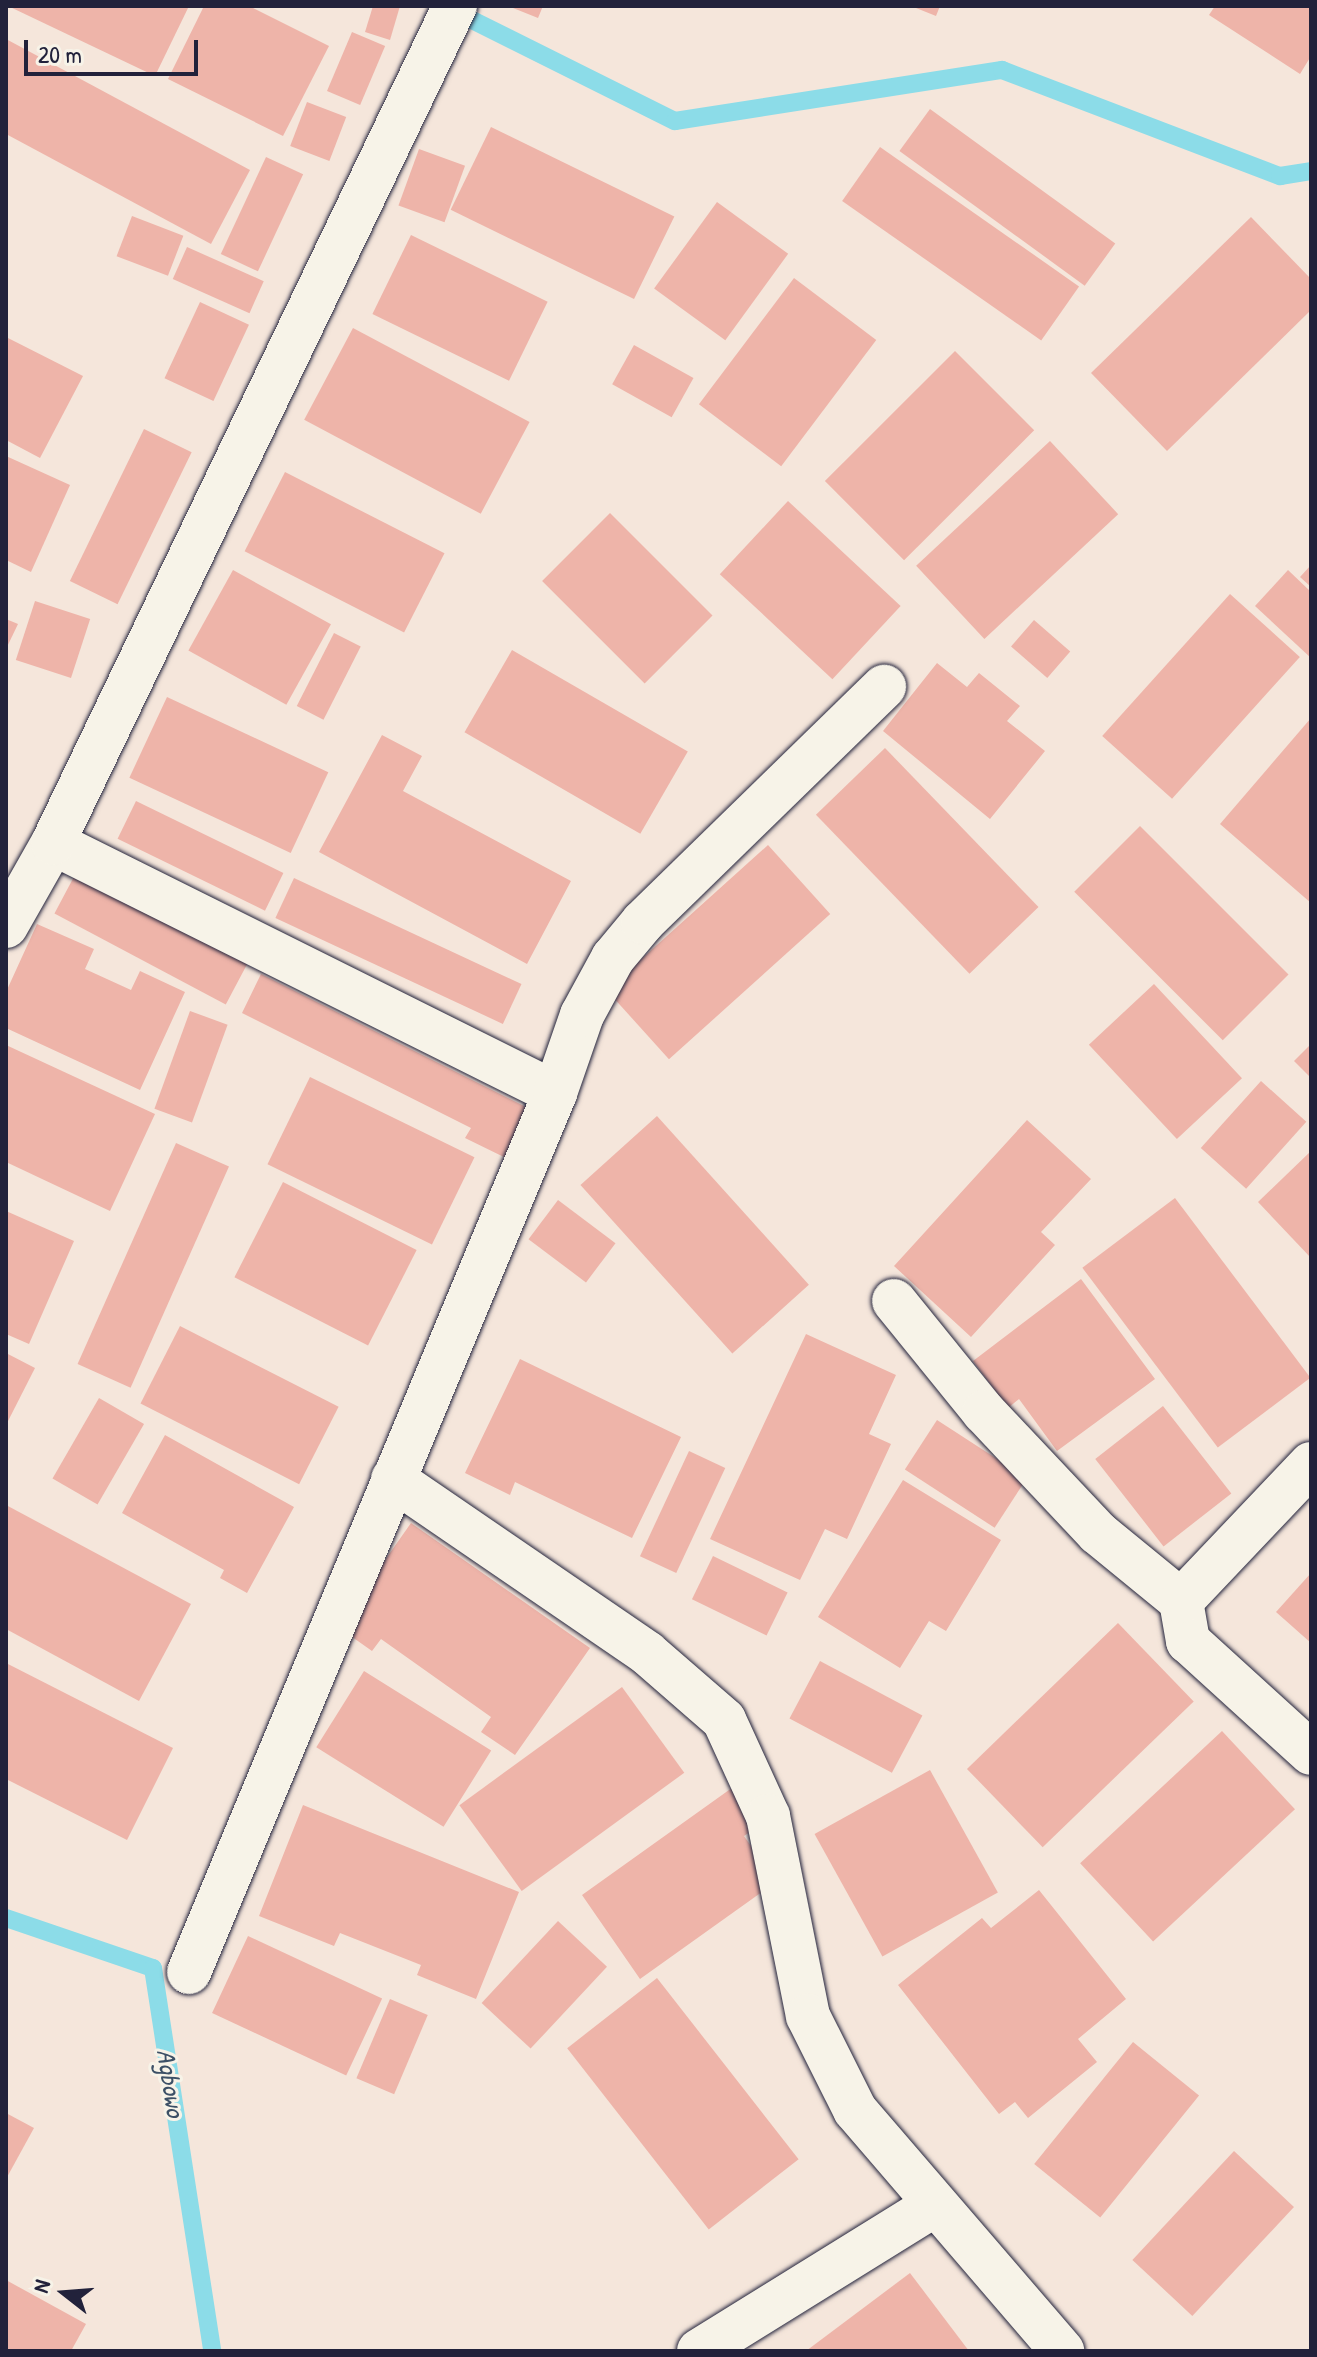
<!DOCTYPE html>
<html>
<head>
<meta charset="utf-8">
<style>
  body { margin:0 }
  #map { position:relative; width:1317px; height:2357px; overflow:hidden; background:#f5e6db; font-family:"Patrick Hand",sans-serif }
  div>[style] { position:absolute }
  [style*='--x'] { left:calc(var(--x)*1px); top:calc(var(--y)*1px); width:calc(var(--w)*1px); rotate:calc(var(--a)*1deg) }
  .stream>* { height:18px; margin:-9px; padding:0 9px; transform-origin:9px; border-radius:9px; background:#8cdce8 }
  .building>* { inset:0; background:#eeb4a9; transform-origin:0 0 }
  .roads { filter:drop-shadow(0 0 2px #22223b) drop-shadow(0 0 2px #22223b) }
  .minor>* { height:44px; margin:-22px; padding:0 22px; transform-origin:22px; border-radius:22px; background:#f7f3e8 }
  span { translate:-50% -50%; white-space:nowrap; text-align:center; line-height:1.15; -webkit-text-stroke:6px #f7f3e8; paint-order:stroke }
  .water-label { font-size:26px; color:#3c5066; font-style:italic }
  .frame { position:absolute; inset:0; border:8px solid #22223b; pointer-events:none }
  .north { position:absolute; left:24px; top:2253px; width:80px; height:80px; -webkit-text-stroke:6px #f7f3e8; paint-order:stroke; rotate:287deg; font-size:22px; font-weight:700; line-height:32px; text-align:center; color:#22223b }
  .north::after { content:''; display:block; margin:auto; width:28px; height:36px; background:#22223b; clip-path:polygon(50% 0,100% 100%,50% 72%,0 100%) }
  .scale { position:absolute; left:24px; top:40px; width:174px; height:36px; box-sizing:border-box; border:4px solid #22223b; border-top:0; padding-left:10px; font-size:24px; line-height:28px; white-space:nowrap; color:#22223b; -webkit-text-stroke:6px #f7f3e8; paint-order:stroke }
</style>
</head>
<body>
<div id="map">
  <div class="stream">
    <i style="--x:452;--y:10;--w:249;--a:26.5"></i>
    <i style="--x:675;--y:121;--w:331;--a:-8.9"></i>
    <i style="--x:1002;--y:70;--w:298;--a:20.9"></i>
    <i style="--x:1280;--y:176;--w:31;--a:-9"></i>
    <i style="--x:6;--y:1918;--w:155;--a:18.8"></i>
    <i style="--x:153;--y:1968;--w:388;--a:81.2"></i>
  </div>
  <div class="building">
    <i style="clip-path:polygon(8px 6px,189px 6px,155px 76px)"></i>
    <i style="clip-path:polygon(204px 6px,249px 6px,329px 46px,283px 136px,168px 79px)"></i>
    <i style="clip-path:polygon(373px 6px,400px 6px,390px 40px,365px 32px)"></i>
    <i style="clip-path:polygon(508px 6px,543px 6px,538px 18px)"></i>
    <i style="clip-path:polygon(911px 6px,940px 6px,936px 16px)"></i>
    <i style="clip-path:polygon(1215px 6px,1311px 6px,1311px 56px,1300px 74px,1209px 15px)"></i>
    <i style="left:352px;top:32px;width:36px;height:64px;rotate:23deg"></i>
    <i style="clip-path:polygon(6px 39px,250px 170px,211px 244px,6px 134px)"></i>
    <i style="left:307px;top:102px;width:42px;height:47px;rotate:21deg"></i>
    <i style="left:930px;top:109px;width:229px;height:52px;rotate:36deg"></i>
    <i style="left:491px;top:127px;width:204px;height:92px;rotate:26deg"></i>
    <i style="left:880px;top:147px;width:243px;height:66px;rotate:35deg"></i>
    <i style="left:419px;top:149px;width:49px;height:60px;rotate:20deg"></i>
    <i style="left:266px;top:157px;width:41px;height:107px;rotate:25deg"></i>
    <i style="left:717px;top:202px;width:88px;height:107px;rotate:36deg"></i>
    <i style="left:132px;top:216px;width:55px;height:43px;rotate:21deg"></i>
    <i style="clip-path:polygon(1251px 217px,1311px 279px,1311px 310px,1167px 451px,1091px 373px)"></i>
    <i style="left:411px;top:235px;width:152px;height:88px;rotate:26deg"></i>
    <i style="left:187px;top:247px;width:84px;height:35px;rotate:24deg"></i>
    <i style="left:794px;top:278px;width:103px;height:158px;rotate:37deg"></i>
    <i style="left:200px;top:302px;width:54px;height:84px;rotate:25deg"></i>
    <i style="left:353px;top:328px;width:200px;height:104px;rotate:28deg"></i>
    <i style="clip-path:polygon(6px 337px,83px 376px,40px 458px,6px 440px)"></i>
    <i style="left:634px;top:345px;width:68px;height:45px;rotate:29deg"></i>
    <i style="left:955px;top:351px;width:112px;height:184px;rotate:45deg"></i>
    <i style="left:144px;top:429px;width:53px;height:169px;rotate:26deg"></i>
    <i style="left:1050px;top:441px;width:100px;height:183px;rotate:47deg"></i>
    <i style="clip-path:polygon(6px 456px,70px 485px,31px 572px,6px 560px)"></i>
    <i style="left:285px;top:472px;width:179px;height:89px;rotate:27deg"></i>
    <i style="left:788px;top:501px;width:154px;height:100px;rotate:43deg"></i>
    <i style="left:610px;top:513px;width:145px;height:96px;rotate:45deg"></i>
    <i style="clip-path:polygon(1311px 565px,1311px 587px,1300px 577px)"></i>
    <i style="left:233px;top:570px;width:112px;height:92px;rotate:29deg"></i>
    <i style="clip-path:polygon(1288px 570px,1311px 592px,1311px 658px,1255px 606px)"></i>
    <i style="left:1230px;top:594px;width:94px;height:191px;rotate:42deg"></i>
    <i style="left:35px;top:601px;width:58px;height:62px;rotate:18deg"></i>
    <i style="clip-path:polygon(6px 619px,18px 624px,6px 649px)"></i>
    <i style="left:1034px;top:620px;width:48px;height:35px;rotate:41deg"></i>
    <i style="left:334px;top:633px;width:30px;height:82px;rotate:27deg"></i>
    <i style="left:512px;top:650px;width:203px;height:95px;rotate:30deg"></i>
    <i style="clip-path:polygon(937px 663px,967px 687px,979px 673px,1020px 706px,1007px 721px,1045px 751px,990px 819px,883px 731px)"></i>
    <i style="left:167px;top:697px;width:178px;height:89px;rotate:25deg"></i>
    <i style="clip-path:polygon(1311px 718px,1311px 903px,1220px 824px)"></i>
    <i style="clip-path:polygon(382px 735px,422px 756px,403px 791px,571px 881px,527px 964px,319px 852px)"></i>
    <i style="left:885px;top:748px;width:221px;height:96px;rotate:46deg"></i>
    <i style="left:136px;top:801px;width:164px;height:42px;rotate:26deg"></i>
    <i style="left:1140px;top:826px;width:210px;height:93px;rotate:45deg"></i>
    <i style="left:768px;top:845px;width:93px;height:217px;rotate:48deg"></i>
    <i style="left:77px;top:871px;width:194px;height:48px;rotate:28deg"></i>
    <i style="left:294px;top:878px;width:251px;height:44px;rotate:25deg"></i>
    <i style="clip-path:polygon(37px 924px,94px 949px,85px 969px,131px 990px,140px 971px,185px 992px,140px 1090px,6px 1028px,6px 992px)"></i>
    <i style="clip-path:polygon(261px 974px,538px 1113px,514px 1162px,465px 1138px,471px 1128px,242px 1013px)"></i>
    <i style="left:1154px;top:984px;width:129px;height:89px;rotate:47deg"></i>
    <i style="left:190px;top:1011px;width:40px;height:104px;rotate:20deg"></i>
    <i style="clip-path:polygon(1311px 1044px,1311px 1078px,1294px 1061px)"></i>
    <i style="clip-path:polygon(6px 1045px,155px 1114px,110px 1211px,6px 1162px)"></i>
    <i style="left:310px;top:1077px;width:183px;height:97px;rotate:26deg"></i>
    <i style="left:1261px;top:1081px;width:61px;height:90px;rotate:42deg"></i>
    <i style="left:657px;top:1116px;width:227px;height:103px;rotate:48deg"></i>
    <i style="clip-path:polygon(1027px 1120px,1091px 1179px,1041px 1232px,1055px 1245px,971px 1337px,894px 1266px)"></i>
    <i style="left:176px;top:1143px;width:58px;height:242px;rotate:24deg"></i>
    <i style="clip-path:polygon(1311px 1151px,1311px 1258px,1258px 1202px)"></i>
    <i style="left:283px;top:1182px;width:150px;height:107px;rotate:27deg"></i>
    <i style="left:1175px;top:1198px;width:225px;height:116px;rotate:53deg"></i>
    <i style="left:558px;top:1200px;width:72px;height:49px;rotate:37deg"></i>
    <i style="clip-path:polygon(6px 1211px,74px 1241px,29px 1344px,6px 1334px)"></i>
    <i style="clip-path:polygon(1081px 1279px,1155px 1379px,1057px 1451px,1019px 1399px,1008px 1408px,973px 1361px)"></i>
    <i style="left:180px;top:1326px;width:178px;height:87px;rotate:27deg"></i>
    <i style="clip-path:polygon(806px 1334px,896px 1375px,869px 1434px,891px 1444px,847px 1539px,825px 1529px,800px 1580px,710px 1539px)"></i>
    <i style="clip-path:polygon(6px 1353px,35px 1368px,6px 1425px)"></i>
    <i style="clip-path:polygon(520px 1359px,681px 1437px,632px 1538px,515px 1482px,510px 1495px,465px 1473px)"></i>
    <i style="left:99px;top:1398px;width:52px;height:93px;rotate:30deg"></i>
    <i style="left:1163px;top:1406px;width:111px;height:86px;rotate:52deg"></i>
    <i style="left:937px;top:1420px;width:107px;height:59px;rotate:33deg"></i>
    <i style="clip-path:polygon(165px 1435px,294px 1507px,247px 1593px,220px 1578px,224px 1570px,122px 1513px)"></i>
    <i style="left:689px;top:1451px;width:40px;height:116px;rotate:25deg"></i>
    <i style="clip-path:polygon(903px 1480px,1001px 1540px,946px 1631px,929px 1621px,900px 1668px,818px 1617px)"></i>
    <i style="clip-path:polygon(6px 1505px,191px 1604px,139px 1701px,6px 1629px)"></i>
    <i style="clip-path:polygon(411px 1523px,590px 1648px,515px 1755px,481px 1732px,491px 1717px,381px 1639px,372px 1651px,338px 1627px)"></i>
    <i style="left:713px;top:1556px;width:83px;height:48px;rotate:26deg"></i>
    <i style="clip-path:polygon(1311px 1573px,1311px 1643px,1276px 1612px)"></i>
    <i style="left:1118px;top:1623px;width:109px;height:210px;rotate:46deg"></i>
    <i style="left:820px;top:1661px;width:116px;height:65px;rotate:28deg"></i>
    <i style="clip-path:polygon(6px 1663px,173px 1748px,127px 1840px,6px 1779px)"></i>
    <i style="left:364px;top:1671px;width:150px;height:90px;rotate:32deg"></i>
    <i style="left:622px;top:1687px;width:106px;height:201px;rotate:54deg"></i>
    <i style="left:1222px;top:1731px;width:107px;height:194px;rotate:47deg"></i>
    <i style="left:930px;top:1770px;width:140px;height:132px;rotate:61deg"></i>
    <i style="clip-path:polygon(736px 1785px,763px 1823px,744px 1836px,776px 1882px,640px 1979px,582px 1895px)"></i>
    <i style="clip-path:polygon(303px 1805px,519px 1892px,476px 1999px,417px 1975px,421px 1965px,340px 1933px,334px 1946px,259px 1916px)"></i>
    <i style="clip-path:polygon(1039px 1890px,1126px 1999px,1078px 2039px,1097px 2062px,1028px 2118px,1015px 2102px,999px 2114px,898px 1985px,982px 1918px,991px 1928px)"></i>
    <i style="left:558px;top:1921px;width:67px;height:112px;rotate:43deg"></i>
    <i style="left:248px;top:1936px;width:148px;height:85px;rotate:25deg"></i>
    <i style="left:657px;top:1978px;width:230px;height:114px;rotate:52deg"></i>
    <i style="left:390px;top:1999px;width:41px;height:86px;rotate:23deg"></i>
    <i style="left:1133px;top:2042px;width:85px;height:157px;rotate:39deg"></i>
    <i style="clip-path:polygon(6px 2113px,34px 2128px,6px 2179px)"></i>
    <i style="left:1234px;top:2151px;width:82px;height:149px;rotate:43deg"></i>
    <i style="clip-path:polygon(910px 2273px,969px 2351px,806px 2351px)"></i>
    <i style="clip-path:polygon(6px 2280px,86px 2324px,71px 2351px,6px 2351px)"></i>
  </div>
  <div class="roads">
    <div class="minor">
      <i style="--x:53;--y:843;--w:561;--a:26.47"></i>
      <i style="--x:6;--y:926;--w:95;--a:-60.5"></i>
      <i style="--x:53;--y:843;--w:929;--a:-64.35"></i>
      <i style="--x:894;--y:1301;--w:143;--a:51"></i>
      <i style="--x:984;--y:1412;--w:166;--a:46.7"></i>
      <i style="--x:1098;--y:1533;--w:107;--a:39.3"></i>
      <i style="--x:1181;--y:1601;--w:41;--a:80.1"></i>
      <i style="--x:1188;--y:1641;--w:166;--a:42.3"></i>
      <i style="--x:393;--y:1479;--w:308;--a:34.4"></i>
      <i style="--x:647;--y:1653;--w:102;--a:41"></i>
      <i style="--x:724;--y:1720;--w:106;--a:65.4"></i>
      <i style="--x:768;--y:1816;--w:204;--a:78.7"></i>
      <i style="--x:808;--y:2016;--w:105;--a:63.4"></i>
      <i style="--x:855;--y:2110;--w:318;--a:49.3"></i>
      <i style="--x:1181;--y:1601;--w:189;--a:-46.5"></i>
      <i style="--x:189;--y:1972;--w:952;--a:-67.39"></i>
      <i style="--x:555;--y:1093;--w:83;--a:-70.9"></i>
      <i style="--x:582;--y:1015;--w:65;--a:-61.5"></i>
      <i style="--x:613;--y:958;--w:47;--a:-50.2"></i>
      <i style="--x:643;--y:922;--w:337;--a:-44.3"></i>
      <i style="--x:699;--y:2351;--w:275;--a:-31.8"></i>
    </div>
  </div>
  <div class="water-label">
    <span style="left:171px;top:2083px;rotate:81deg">Agbowo</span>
  </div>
  <div class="frame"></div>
  <div class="north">N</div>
  <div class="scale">20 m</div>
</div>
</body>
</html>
